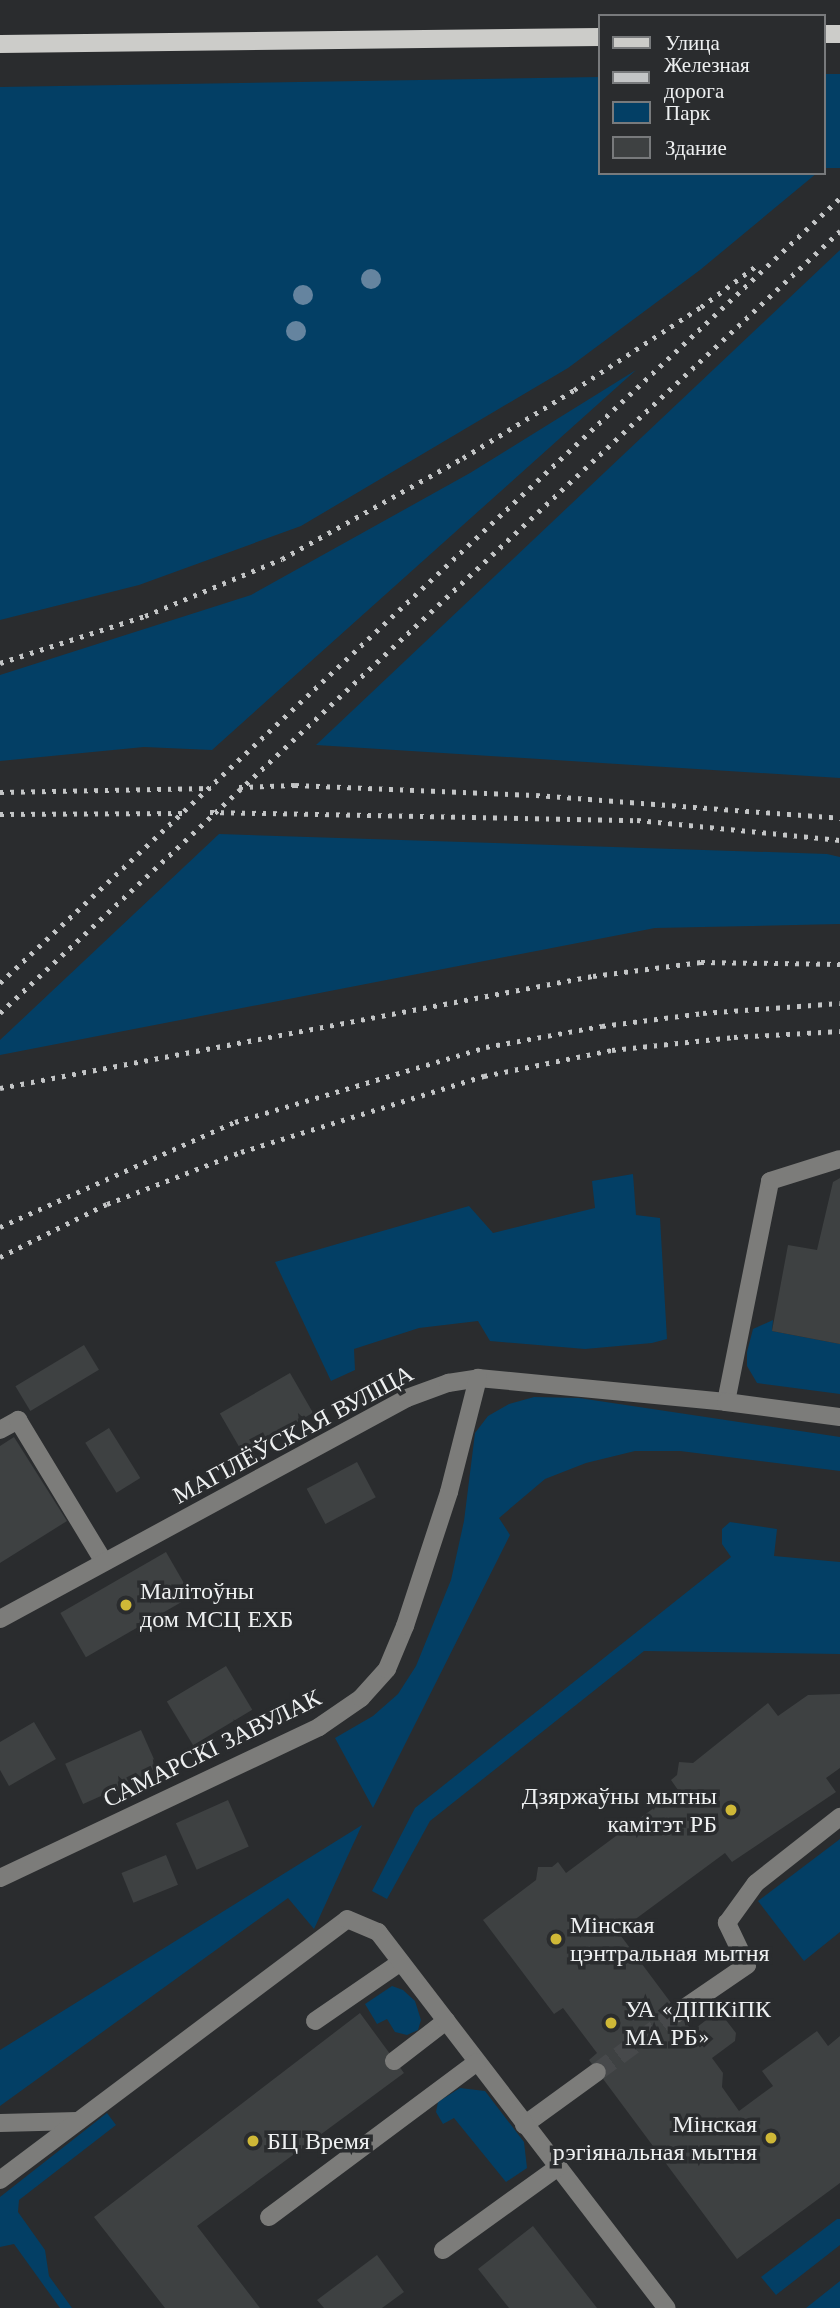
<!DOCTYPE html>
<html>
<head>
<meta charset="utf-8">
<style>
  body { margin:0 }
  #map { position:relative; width:840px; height:2308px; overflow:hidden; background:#2a2c2e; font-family:"Libre Baskerville",serif }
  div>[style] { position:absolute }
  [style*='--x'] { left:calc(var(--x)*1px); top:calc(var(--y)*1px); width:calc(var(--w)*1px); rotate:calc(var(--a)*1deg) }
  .green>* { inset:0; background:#033f65; transform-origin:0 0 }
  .building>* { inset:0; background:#3e4142; transform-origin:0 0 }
  .minor-tunnel>* { height:18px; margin-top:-9px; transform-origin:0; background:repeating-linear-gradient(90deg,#47494b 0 18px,transparent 0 27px) }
  .minor>* { height:18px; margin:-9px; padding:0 9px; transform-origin:9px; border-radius:9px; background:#7c7c7a }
  .major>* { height:18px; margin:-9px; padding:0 9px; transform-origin:9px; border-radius:9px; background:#ccccc9 }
  .rail>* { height:5px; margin-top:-2.5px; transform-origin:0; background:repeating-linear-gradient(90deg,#c3c5c6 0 3.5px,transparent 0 10.5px) }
  .trees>* { width:20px; height:20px; margin:-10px; border-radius:50%; background:#65849f }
  .dots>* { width:19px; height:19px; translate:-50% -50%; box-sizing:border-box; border:4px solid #2a2c2e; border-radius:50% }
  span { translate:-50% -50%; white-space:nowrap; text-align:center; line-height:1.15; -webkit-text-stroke:7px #2a2c2e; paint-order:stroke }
  .street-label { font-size:24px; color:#eef0f1 }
  .poi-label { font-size:24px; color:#eef0f1 }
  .left { translate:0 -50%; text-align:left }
  .right { translate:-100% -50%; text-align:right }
  .legend { position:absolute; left:598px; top:14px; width:228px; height:161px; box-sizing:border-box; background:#2a2c2e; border:2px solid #787a7c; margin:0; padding:9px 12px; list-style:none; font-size:21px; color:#eef0f1 }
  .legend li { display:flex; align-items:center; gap:14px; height:35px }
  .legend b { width:35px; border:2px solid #787a7c }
</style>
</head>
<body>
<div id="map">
  <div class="green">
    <i style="left:824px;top:74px;width:16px;height:94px"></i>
    <i style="clip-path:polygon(600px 77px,600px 173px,817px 173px,700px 270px,568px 368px,301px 526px,139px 585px,0 620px,0 87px)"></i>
    <i style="clip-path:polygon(840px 250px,840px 778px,316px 745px)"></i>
    <i style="clip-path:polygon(636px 370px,212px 750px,144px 747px,0 761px,0 675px,251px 595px,470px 473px)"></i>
    <i style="clip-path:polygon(219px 834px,827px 854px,840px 857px,840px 924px,655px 928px,0 1055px,0 1040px)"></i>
    <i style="clip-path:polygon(633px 1174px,636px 1215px,660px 1218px,667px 1339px,652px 1343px,585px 1349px,490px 1341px,478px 1321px,419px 1328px,354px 1349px,355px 1370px,331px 1381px,275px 1262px,469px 1206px,493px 1233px,595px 1208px,592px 1181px)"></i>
    <i style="clip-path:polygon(773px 1320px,772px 1331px,840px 1344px,840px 1394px,757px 1383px,747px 1366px,747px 1352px,753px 1329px)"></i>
    <i style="clip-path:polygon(534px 1397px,579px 1398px,840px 1437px,840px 1471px,680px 1451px,635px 1451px,586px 1463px,545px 1479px,499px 1518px,510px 1535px,373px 1808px,335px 1738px,373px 1716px,398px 1694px,416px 1666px,451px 1580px,464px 1521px,475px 1433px,488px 1416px,509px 1404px)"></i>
    <i style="clip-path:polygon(730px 1522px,777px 1529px,774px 1556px,840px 1562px,840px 1654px,644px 1651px,430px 1821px,387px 1899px,372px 1891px,415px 1808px,731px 1557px,722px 1544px,722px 1529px)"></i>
    <i style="clip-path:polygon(362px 1825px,314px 1929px,288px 1898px,0 2106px,0 2050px)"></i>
    <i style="clip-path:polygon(840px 1839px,840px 1932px,804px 1961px,758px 1901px)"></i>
    <i style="clip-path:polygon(392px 1986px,403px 1990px,415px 2001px,421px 2020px,418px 2030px,407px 2035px,395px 2032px,387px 2019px,377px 2024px,365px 2004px)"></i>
    <i style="clip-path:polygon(460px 2088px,485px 2091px,524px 2142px,527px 2168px,506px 2182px,454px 2118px,443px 2124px,436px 2112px,438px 2102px)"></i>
    <i style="clip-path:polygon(107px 2113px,116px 2125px,19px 2200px,18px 2212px,45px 2250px,49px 2276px,72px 2308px,60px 2308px,14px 2244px,0 2247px,0 2197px)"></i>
    <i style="clip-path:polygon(837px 2219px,840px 2219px,840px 2245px,776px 2295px,761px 2277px)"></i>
    <i style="clip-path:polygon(840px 2281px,840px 2308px,806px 2308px)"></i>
  </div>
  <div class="building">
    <i style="clip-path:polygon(840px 1178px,840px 1344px,772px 1331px,788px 1245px,817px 1250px,833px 1182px)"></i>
    <i style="left:84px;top:1345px;width:29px;height:80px;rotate:59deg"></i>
    <i style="left:290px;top:1373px;width:46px;height:81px;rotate:60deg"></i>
    <i style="left:109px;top:1428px;width:59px;height:28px;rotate:58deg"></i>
    <i style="clip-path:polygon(14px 1437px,67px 1521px,0 1563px,0 1446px)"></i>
    <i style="left:357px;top:1462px;width:40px;height:57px;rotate:62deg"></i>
    <i style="left:166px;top:1552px;width:51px;height:122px;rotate:60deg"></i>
    <i style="left:226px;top:1666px;width:51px;height:69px;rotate:59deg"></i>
    <i style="clip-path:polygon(840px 1694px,840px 1768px,826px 1778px,836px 1792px,732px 1862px,725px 1853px,618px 1932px,692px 2031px,714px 2014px,722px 2015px,736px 2033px,735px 2041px,712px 2058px,723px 2073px,722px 2087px,739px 2111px,773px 2086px,762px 2071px,817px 2031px,828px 2046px,840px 2036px,840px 2183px,737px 2259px,589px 2060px,597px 2053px,563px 2008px,554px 2014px,483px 1920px,536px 1880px,538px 1867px,552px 1867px,558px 1862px,566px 1873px,678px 1790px,671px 1780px,677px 1775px,679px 1762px,693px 1763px,768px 1703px,778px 1716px,808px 1695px)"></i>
    <i style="clip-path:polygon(34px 1722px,56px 1759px,9px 1786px,0 1770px,0 1742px)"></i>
    <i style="left:141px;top:1730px;width:44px;height:83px;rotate:66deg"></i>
    <i style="left:228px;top:1800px;width:51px;height:57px;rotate:66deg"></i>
    <i style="left:166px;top:1855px;width:32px;height:48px;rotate:68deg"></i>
    <i style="clip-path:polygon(360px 2013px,404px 2073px,197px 2226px,260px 2308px,165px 2308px,94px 2217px)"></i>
    <i style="clip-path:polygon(533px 2226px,597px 2308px,509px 2308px,478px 2269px)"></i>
    <i style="clip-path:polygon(377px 2255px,404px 2292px,382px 2308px,324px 2308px,317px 2300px)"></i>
  </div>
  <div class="minor-tunnel">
    <i style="--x:597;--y:2072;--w:99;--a:-36.4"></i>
  </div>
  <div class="minor">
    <i style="--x:726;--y:1402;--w:225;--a:-78.7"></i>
    <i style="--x:770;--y:1181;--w:73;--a:-17.4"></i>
    <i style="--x:0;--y:1430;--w:21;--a:-29"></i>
    <i style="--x:18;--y:1420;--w:166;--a:58.8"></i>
    <i style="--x:0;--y:1619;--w:463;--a:-28.5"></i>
    <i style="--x:407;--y:1398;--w:44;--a:-20.1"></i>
    <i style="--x:448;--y:1383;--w:30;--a:-9"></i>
    <i style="--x:478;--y:1378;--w:249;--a:5.5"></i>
    <i style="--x:726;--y:1402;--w:115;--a:7.5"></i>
    <i style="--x:0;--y:1878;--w:353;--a:-25.3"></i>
    <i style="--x:319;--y:1727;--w:51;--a:-34.6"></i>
    <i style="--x:361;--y:1698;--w:39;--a:-48"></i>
    <i style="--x:387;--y:1669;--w:47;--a:-67.3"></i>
    <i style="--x:405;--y:1626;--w:141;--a:-71.8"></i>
    <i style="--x:449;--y:1492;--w:118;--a:-75.7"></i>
    <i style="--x:677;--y:2013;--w:85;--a:-34.4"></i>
    <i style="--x:747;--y:1965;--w:47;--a:-115.5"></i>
    <i style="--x:727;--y:1923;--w:49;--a:-54.1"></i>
    <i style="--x:756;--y:1883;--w:107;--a:-38.2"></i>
    <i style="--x:315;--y:2021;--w:104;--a:-34.5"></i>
    <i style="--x:394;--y:2061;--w:66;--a:-37.6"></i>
    <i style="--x:0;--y:2123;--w:78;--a:-1.5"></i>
    <i style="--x:524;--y:2125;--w:90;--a:-36"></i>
    <i style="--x:0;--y:2180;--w:434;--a:-36.9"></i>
    <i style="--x:347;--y:1919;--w:34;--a:23"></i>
    <i style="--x:378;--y:1932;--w:474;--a:52.5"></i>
    <i style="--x:269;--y:2217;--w:259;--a:-36.7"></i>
    <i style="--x:443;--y:2250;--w:142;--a:-35.8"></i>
  </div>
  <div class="major">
    <i style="--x:824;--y:34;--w:16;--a:0"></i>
    <i style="--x:0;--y:44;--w:600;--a:-0.67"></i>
  </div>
  <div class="rail">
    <i style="--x:0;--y:663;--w:152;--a:-18"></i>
    <i style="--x:145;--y:616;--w:148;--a:-22.6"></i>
    <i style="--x:282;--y:559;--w:207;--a:-29.2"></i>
    <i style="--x:463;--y:458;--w:130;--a:-31.5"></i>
    <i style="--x:574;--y:390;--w:152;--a:-33.2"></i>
    <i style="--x:701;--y:307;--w:72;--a:-36.6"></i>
    <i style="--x:239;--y:787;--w:56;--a:-2"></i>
    <i style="--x:295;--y:785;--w:241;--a:2.4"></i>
    <i style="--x:536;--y:795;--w:305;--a:4.3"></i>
    <i style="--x:0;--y:792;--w:211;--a:-1.1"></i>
    <i style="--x:210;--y:812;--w:427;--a:1.1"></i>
    <i style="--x:637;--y:820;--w:204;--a:5.6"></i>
    <i style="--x:0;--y:814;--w:185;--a:-0.3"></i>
    <i style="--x:0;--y:983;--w:1150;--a:-43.06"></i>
    <i style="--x:0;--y:1013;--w:1148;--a:-42.95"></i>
    <i style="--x:0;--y:1088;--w:603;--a:-10.7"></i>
    <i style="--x:593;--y:976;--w:109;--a:-7.4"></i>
    <i style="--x:701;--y:962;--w:139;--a:0.8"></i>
    <i style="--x:0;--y:1227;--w:257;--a:-24.1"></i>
    <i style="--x:235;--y:1122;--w:262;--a:-16.6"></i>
    <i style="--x:486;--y:1047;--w:118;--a:-10.3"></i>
    <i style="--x:602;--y:1026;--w:102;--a:-7.3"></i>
    <i style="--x:703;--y:1013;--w:137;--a:-4.2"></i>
    <i style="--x:0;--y:1257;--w:119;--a:-26.4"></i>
    <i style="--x:107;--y:1204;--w:144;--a:-21.2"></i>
    <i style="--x:241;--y:1152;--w:255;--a:-17.4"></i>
    <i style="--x:484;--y:1076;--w:131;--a:-11.5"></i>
    <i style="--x:612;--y:1050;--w:123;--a:-6.1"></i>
    <i style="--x:734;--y:1037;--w:106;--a:-3.2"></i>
  </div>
  <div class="trees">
    <i style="left:371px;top:279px"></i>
    <i style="left:303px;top:295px"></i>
    <i style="left:296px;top:331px"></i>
  </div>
  <div class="dots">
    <i style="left:126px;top:1605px;background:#cfb837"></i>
    <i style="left:731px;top:1810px;background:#cfb837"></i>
    <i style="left:556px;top:1939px;background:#cfb837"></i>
    <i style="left:611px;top:2023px;background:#cfb837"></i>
    <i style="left:771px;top:2138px;background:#cfb837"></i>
    <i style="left:253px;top:2141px;background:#cfb837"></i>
  </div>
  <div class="street-label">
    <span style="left:293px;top:1434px;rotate:-28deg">МАГІЛЁЎСКАЯ ВУЛІЦА</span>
    <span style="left:212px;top:1748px;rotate:-26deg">САМАРСКІ ЗАВУЛАК</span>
  </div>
  <div class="poi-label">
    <span class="left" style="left:140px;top:1605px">Малітоўны<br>дом МСЦ ЕХБ</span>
    <span class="right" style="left:717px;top:1810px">Дзяржаўны мытны<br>камітэт РБ</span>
    <span class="left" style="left:570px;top:1939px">Мінская<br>цэнтральная мытня</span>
    <span class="left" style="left:625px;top:2023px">УА «ДІПКіПК<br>МА РБ»</span>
    <span class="right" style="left:757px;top:2138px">Мінская<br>рэгіянальная мытня</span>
    <span class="left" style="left:267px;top:2141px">БЦ Время</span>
  </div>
  <ul class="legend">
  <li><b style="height:9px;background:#ccccc9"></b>Улица</li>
  <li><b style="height:9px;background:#c3c5c6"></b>Железная дорога</li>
  <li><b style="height:19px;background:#033f65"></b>Парк</li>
  <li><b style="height:19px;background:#3e4142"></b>Здание</li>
  </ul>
</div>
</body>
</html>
